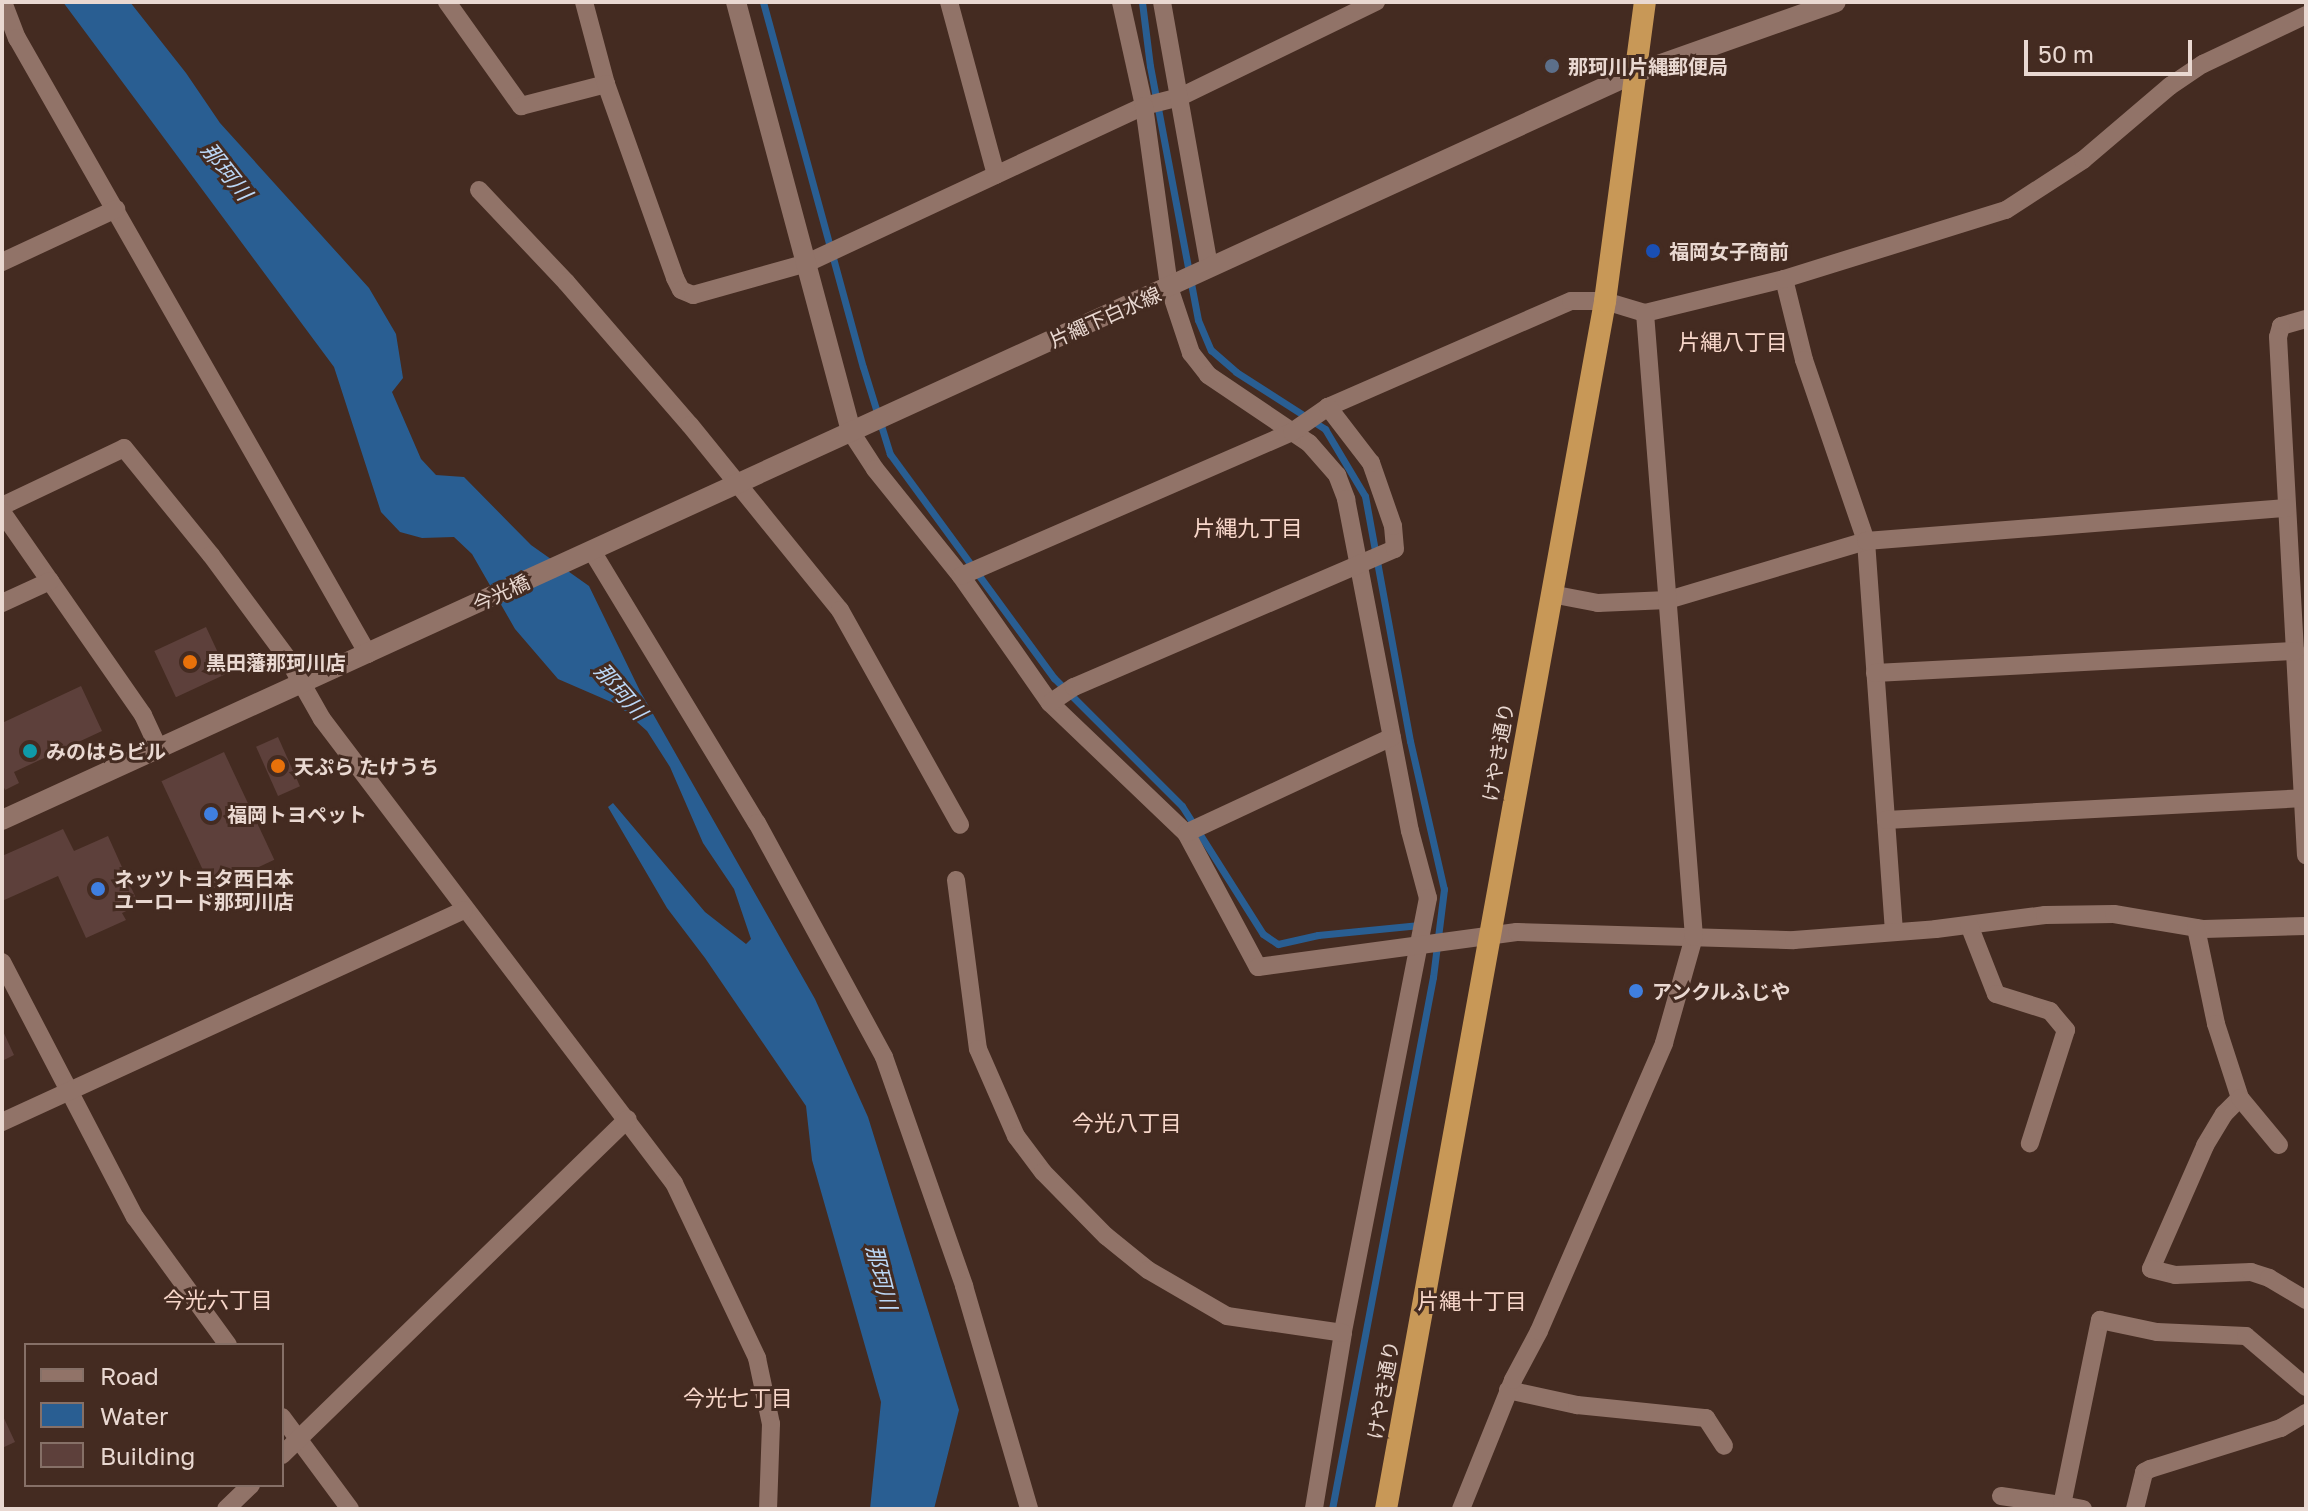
<!DOCTYPE html>
<html>
<head>
<meta charset="utf-8">
<style>
  body { margin:0 }
  #map { position:relative; width:2308px; height:1511px; overflow:hidden; background:#442b21; font-family:"Golos Text","Noto Sans JP",sans-serif }
  div>[style] { position:absolute }
  [style*='--x'] { left:calc(var(--x)*1px); top:calc(var(--y)*1px); width:calc(var(--w)*1px); rotate:calc(var(--a)*1deg) }
  .water>* { inset:0; background:#295e92 }
  .stream>* { height:7px; margin:-3.5px; padding:0 3.5px; transform-origin:3.5px; border-radius:3.5px; background:#295e92 }
  .building>* { inset:0; background:#5d403b; transform-origin:0 0 }
  .minor>* { height:18px; margin:-9px; padding:0 9px; transform-origin:9px; border-radius:9px; background:#917368 }
  .tertiary>* { height:20px; margin:-10px; padding:0 10px; transform-origin:10px; border-radius:10px; background:#917368 }
  .secondary>* { height:20px; margin:-10px; padding:0 10px; transform-origin:10px; border-radius:10px; background:#917368 }
  .trunk>* { height:22px; margin:-11px; padding:0 11px; transform-origin:11px; border-radius:11px; background:#c89857 }
  .dots>* { width:22px; height:22px; translate:-50% -50%; box-sizing:border-box; border:4px solid #442b21; border-radius:50% }
  span { translate:-50% -50%; white-space:nowrap; text-align:center; line-height:1.15; -webkit-text-stroke:6px #442b21; paint-order:stroke }
  .poi-label { font-size:20px; color:#e9d8d1; font-weight:700 }
  .left { translate:0 -50%; text-align:left }
  .street-label { font-size:20px; color:#e9d8d1 }
  .water-label { font-size:22px; color:#bbd7f6; font-style:italic }
  .neighbourhood-label { font-size:22px; color:#f8d7ca }
  .frame { position:absolute; inset:0; border:4px solid #e9d8d1; pointer-events:none }
  .legend { position:absolute; left:24px; top:1343px; width:260px; height:144px; box-sizing:border-box; background:#442b21; border:2px solid #867067; margin:0; padding:10px 14px; list-style:none; font-size:24px; color:#e9d8d1 }
  .legend li { display:flex; align-items:center; gap:16px; height:40px }
  .legend b { width:40px; border:2px solid #867067 }
  .scale { position:absolute; left:2024px; top:40px; width:168px; height:36px; box-sizing:border-box; border:4px solid #e9d8d1; border-top:0; padding-left:10px; font-size:24px; line-height:28px; white-space:nowrap; color:#e9d8d1; -webkit-text-stroke:6px #442b21; paint-order:stroke }
</style>
</head>
<body>
<div id="map">
  <div class="water">
    <i style="clip-path:polygon(63px 2px,130px 2px,186px 73px,220px 123px,369px 288px,396px 334px,403px 378px,392px 392px,421px 459px,436px 475px,464px 477px,531px 545px,589px 586px,640px 691px,815px 999px,868px 1117px,959px 1410px,934px 1509px,870px 1509px,881px 1402px,812px 1160px,806px 1106px,705px 958px,667px 908px,608px 807px,613px 803px,705px 912px,746px 944px,751px 939px,734px 889px,703px 843px,670px 767px,647px 731px,618px 705px,558px 679px,515px 629px,472px 554px,454px 537px,422px 538px,400px 532px,381px 512px,334px 367px)"></i>
  </div>
  <div class="stream">
    <i style="--x:763;--y:2;--w:378;--a:74.7"></i>
    <i style="--x:863;--y:367;--w:91;--a:72.8"></i>
    <i style="--x:890;--y:454;--w:278;--a:53.8"></i>
    <i style="--x:1054;--y:678;--w:181;--a:45"></i>
    <i style="--x:1182;--y:806;--w:151;--a:57.7"></i>
    <i style="--x:1263;--y:934;--w:18;--a:34"></i>
    <i style="--x:1278;--y:944;--w:41;--a:-12.7"></i>
    <i style="--x:1318;--y:935;--w:102;--a:-5.6"></i>
    <i style="--x:1142;--y:2;--w:64;--a:82.9"></i>
    <i style="--x:1150;--y:66;--w:258;--a:79.3"></i>
    <i style="--x:1198;--y:320;--w:33;--a:67"></i>
    <i style="--x:1211;--y:350;--w:33;--a:41"></i>
    <i style="--x:1236;--y:372;--w:106;--a:32.6"></i>
    <i style="--x:1325;--y:429;--w:78;--a:59.2"></i>
    <i style="--x:1365;--y:496;--w:249;--a:79.6"></i>
    <i style="--x:1410;--y:741;--w:152;--a:77.1"></i>
    <i style="--x:1444;--y:889;--w:89;--a:97.1"></i>
    <i style="--x:1433;--y:977;--w:542;--a:100.75"></i>
  </div>
  <div class="building">
    <i style="left:206px;top:627px;width:51px;height:57px;rotate:65deg"></i>
    <i style="clip-path:polygon(81px 686px,102px 731px,14px 772px,19px 783px,5px 790px,2px 783px,2px 723px)"></i>
    <i style="left:278px;top:737px;width:54px;height:24px;rotate:66deg"></i>
    <i style="left:224px;top:752px;width:119px;height:69px;rotate:65deg"></i>
    <i style="clip-path:polygon(63px 829px,74px 851px,108px 836px,139px 905px,122px 913px,126px 920px,86px 938px,58px 876px,2px 901px,2px 856px)"></i>
    <i style="clip-path:polygon(2px 1029px,14px 1055px,2px 1061px)"></i>
    <i style="clip-path:polygon(2px 1414px,15px 1442px,2px 1448px)"></i>
  </div>
  <div class="minor">
    <i style="--x:3;--y:2;--w:39;--a:69"></i>
    <i style="--x:17;--y:38;--w:709;--a:60.33"></i>
    <i style="--x:447;--y:2;--w:128;--a:54.6"></i>
    <i style="--x:521;--y:106;--w:88;--a:-14.5"></i>
    <i style="--x:584;--y:2;--w:85;--a:75"></i>
    <i style="--x:606;--y:84;--w:206;--a:70.4"></i>
    <i style="--x:675;--y:278;--w:13;--a:63"></i>
    <i style="--x:681;--y:290;--w:13;--a:23"></i>
    <i style="--x:693;--y:295;--w:118;--a:-15.7"></i>
    <i style="--x:807;--y:263;--w:372;--a:-25"></i>
    <i style="--x:1144;--y:106;--w:37;--a:-14"></i>
    <i style="--x:1180;--y:97;--w:218;--a:-25.9"></i>
    <i style="--x:949;--y:2;--w:179;--a:74.8"></i>
    <i style="--x:1121;--y:2;--w:107;--a:77.5"></i>
    <i style="--x:1144;--y:106;--w:183;--a:82.1"></i>
    <i style="--x:1169;--y:287;--w:70;--a:71.6"></i>
    <i style="--x:1191;--y:353;--w:28;--a:52"></i>
    <i style="--x:1208;--y:375;--w:122;--a:34"></i>
    <i style="--x:1309;--y:443;--w:43;--a:48.8"></i>
    <i style="--x:1337;--y:475;--w:26;--a:69"></i>
    <i style="--x:1346;--y:499;--w:338;--a:79.1"></i>
    <i style="--x:1410;--y:831;--w:69;--a:75"></i>
    <i style="--x:1428;--y:898;--w:443;--a:101.1"></i>
    <i style="--x:1343;--y:1333;--w:178;--a:99.4"></i>
    <i style="--x:1162;--y:2;--w:268;--a:79.9"></i>
    <i style="--x:479;--y:190;--w:127;--a:46.6"></i>
    <i style="--x:566;--y:282;--w:189;--a:49.1"></i>
    <i style="--x:690;--y:425;--w:238;--a:51"></i>
    <i style="--x:840;--y:610;--w:246;--a:60.8"></i>
    <i style="--x:2;--y:262;--w:126;--a:-24.9"></i>
    <i style="--x:1784;--y:279;--w:83;--a:76.1"></i>
    <i style="--x:1804;--y:360;--w:191;--a:71.1"></i>
    <i style="--x:1866;--y:541;--w:390;--a:85.9"></i>
    <i style="--x:2306;--y:319;--w:26;--a:164"></i>
    <i style="--x:2281;--y:326;--w:11;--a:105"></i>
    <i style="--x:2278;--y:337;--w:519;--a:86.91"></i>
    <i style="--x:851;--y:432;--w:44;--a:57"></i>
    <i style="--x:875;--y:469;--w:137;--a:51.2"></i>
    <i style="--x:961;--y:576;--w:155;--a:55"></i>
    <i style="--x:1050;--y:703;--w:188;--a:43.7"></i>
    <i style="--x:1186;--y:833;--w:152;--a:61.8"></i>
    <i style="--x:1258;--y:967;--w:261;--a:-7.7"></i>
    <i style="--x:1517;--y:932;--w:277;--a:1.7"></i>
    <i style="--x:1794;--y:940;--w:142;--a:-4.4"></i>
    <i style="--x:1936;--y:929;--w:110;--a:-7.3"></i>
    <i style="--x:2045;--y:915;--w:69;--a:-0.8"></i>
    <i style="--x:2114;--y:914;--w:91;--a:9.5"></i>
    <i style="--x:2204;--y:929;--w:102;--a:-1.7"></i>
    <i style="--x:2;--y:506;--w:135;--a:-25.4"></i>
    <i style="--x:124;--y:448;--w:138;--a:50.9"></i>
    <i style="--x:211;--y:555;--w:129;--a:53.5"></i>
    <i style="--x:288;--y:659;--w:69;--a:60.5"></i>
    <i style="--x:322;--y:719;--w:582;--a:52.82"></i>
    <i style="--x:674;--y:1183;--w:194;--a:64.6"></i>
    <i style="--x:757;--y:1358;--w:67;--a:78"></i>
    <i style="--x:771;--y:1424;--w:85;--a:92"></i>
    <i style="--x:2;--y:512;--w:247;--a:55.2"></i>
    <i style="--x:143;--y:715;--w:38;--a:65"></i>
    <i style="--x:592;--y:551;--w:318;--a:58.8"></i>
    <i style="--x:757;--y:823;--w:266;--a:61.5"></i>
    <i style="--x:884;--y:1057;--w:243;--a:70.7"></i>
    <i style="--x:964;--y:1286;--w:232;--a:73.7"></i>
    <i style="--x:961;--y:576;--w:361;--a:-23.5"></i>
    <i style="--x:1292;--y:432;--w:44;--a:-34.8"></i>
    <i style="--x:1328;--y:407;--w:265;--a:-23.6"></i>
    <i style="--x:1571;--y:301;--w:34;--a:0"></i>
    <i style="--x:1605;--y:301;--w:42;--a:16.7"></i>
    <i style="--x:1645;--y:313;--w:143;--a:-13.7"></i>
    <i style="--x:1784;--y:279;--w:232;--a:-17.3"></i>
    <i style="--x:2006;--y:210;--w:92;--a:-33"></i>
    <i style="--x:2083;--y:160;--w:114;--a:-40.4"></i>
    <i style="--x:2170;--y:86;--w:40;--a:-34"></i>
    <i style="--x:2203;--y:64;--w:114;--a:-25.4"></i>
    <i style="--x:1551;--y:594;--w:48;--a:10.8"></i>
    <i style="--x:1598;--y:603;--w:70;--a:-2.5"></i>
    <i style="--x:1668;--y:600;--w:207;--a:-16.6"></i>
    <i style="--x:1866;--y:541;--w:422;--a:-4.5"></i>
    <i style="--x:2;--y:603;--w:53;--a:-24.6"></i>
    <i style="--x:1875;--y:673;--w:421;--a:-3"></i>
    <i style="--x:1050;--y:703;--w:29;--a:-34"></i>
    <i style="--x:1074;--y:687;--w:349;--a:-23.3"></i>
    <i style="--x:1395;--y:549;--w:23;--a:-95"></i>
    <i style="--x:1393;--y:526;--w:67;--a:-109.2"></i>
    <i style="--x:1371;--y:463;--w:71;--a:-127.5"></i>
    <i style="--x:1886;--y:820;--w:418;--a:-3"></i>
    <i style="--x:1186;--y:833;--w:227;--a:-25"></i>
    <i style="--x:956;--y:880;--w:170;--a:82.6"></i>
    <i style="--x:978;--y:1049;--w:95;--a:66.4"></i>
    <i style="--x:1016;--y:1136;--w:45;--a:53.1"></i>
    <i style="--x:1043;--y:1172;--w:90;--a:45.5"></i>
    <i style="--x:1106;--y:1236;--w:54;--a:39"></i>
    <i style="--x:1148;--y:1270;--w:91;--a:30.2"></i>
    <i style="--x:1227;--y:1316;--w:117;--a:8.3"></i>
    <i style="--x:1969;--y:925;--w:74;--a:68.6"></i>
    <i style="--x:1996;--y:994;--w:57;--a:17.5"></i>
    <i style="--x:2050;--y:1011;--w:25;--a:50"></i>
    <i style="--x:2066;--y:1030;--w:119;--a:107.7"></i>
    <i style="--x:2196;--y:928;--w:98;--a:78.2"></i>
    <i style="--x:2216;--y:1024;--w:78;--a:72"></i>
    <i style="--x:2240;--y:1098;--w:23;--a:135"></i>
    <i style="--x:2224;--y:1114;--w:37;--a:121"></i>
    <i style="--x:2205;--y:1146;--w:134;--a:113.7"></i>
    <i style="--x:2151;--y:1269;--w:25;--a:14"></i>
    <i style="--x:2175;--y:1275;--w:76;--a:-2.3"></i>
    <i style="--x:2251;--y:1272;--w:19;--a:18"></i>
    <i style="--x:2269;--y:1278;--w:43;--a:30.7"></i>
    <i style="--x:2;--y:962;--w:288;--a:62.5"></i>
    <i style="--x:135;--y:1217;--w:158;--a:54"></i>
    <i style="--x:2240;--y:1098;--w:61;--a:50.3"></i>
    <i style="--x:2;--y:1122;--w:508;--a:-24.65"></i>
    <i style="--x:1508;--y:1390;--w:71;--a:12.3"></i>
    <i style="--x:1577;--y:1405;--w:130;--a:5.8"></i>
    <i style="--x:1706;--y:1418;--w:33;--a:57"></i>
    <i style="--x:282;--y:1417;--w:114;--a:53.5"></i>
    <i style="--x:282;--y:1455;--w:482;--a:-44.2"></i>
    <i style="--x:2001;--y:1496;--w:62;--a:8.4"></i>
    <i style="--x:226;--y:1509;--w:35;--a:-44"></i>
    <i style="--x:1461;--y:1509;--w:139;--a:-68"></i>
    <i style="--x:1513;--y:1380;--w:55;--a:-62"></i>
    <i style="--x:1539;--y:1331;--w:314;--a:-66.5"></i>
    <i style="--x:1664;--y:1043;--w:110;--a:-74.2"></i>
    <i style="--x:1694;--y:937;--w:626;--a:-94.49"></i>
    <i style="--x:2083;--y:1509;--w:21;--a:-169"></i>
    <i style="--x:2062;--y:1505;--w:189;--a:-78.4"></i>
    <i style="--x:2100;--y:1320;--w:58;--a:11.9"></i>
    <i style="--x:2157;--y:1332;--w:89;--a:2.6"></i>
    <i style="--x:2246;--y:1336;--w:79;--a:40.4"></i>
    <i style="--x:2135;--y:1509;--w:38;--a:-76"></i>
    <i style="--x:2144;--y:1472;--w:7;--a:-27"></i>
    <i style="--x:2150;--y:1469;--w:137;--a:-17.4"></i>
    <i style="--x:2281;--y:1428;--w:29;--a:-31"></i>
  </div>
  <div class="tertiary">
    <i style="--x:736;--y:2;--w:445;--a:75"></i>
    <i style="--x:1633;--y:74;--w:215;--a:-19.5"></i>
  </div>
  <div class="secondary">
    <i style="--x:2;--y:820;--w:1794;--a:-24.58"></i>
  </div>
  <div class="trunk">
    <i style="--x:1386;--y:1509;--w:1228;--a:-79.72"></i>
    <i style="--x:1605;--y:301;--w:302;--a:-82.4"></i>
  </div>
  <div class="dots">
    <i style="left:1552px;top:66px;background:#5c6f8a"></i>
    <i style="left:1653px;top:251px;background:#1a4fb4"></i>
    <i style="left:190px;top:662px;background:#e8710a"></i>
    <i style="left:30px;top:751px;background:#0f9aa8"></i>
    <i style="left:278px;top:766px;background:#e8710a"></i>
    <i style="left:211px;top:814px;background:#3f7fe0"></i>
    <i style="left:98px;top:889px;background:#3f7fe0"></i>
    <i style="left:1636px;top:991px;background:#3f7fe0"></i>
  </div>
  <div class="poi-label">
    <span class="left" style="left:1568px;top:66px">那珂川片縄郵便局</span>
    <span class="left" style="left:1669px;top:251px">福岡女子商前</span>
    <span class="left" style="left:206px;top:662px">黒田藩那珂川店</span>
    <span class="left" style="left:46px;top:751px">みのはらビル</span>
    <span class="left" style="left:294px;top:766px">天ぷら たけうち</span>
    <span class="left" style="left:227px;top:814px">福岡トヨペット</span>
    <span class="left" style="left:114px;top:890px">ネッツトヨタ西日本<br>ユーロード那珂川店</span>
    <span class="left" style="left:1652px;top:991px">アンクルふじや</span>
  </div>
  <div class="street-label">
    <span style="left:1105px;top:317px;rotate:-24deg">片繩下白水線</span>
    <span style="left:501px;top:593px;rotate:-25deg">今光橋</span>
    <span style="left:1498px;top:752px;rotate:-80deg">けやき通り</span>
    <span style="left:1383px;top:1390px;rotate:-80deg">けやき通り</span>
  </div>
  <div class="water-label">
    <span style="left:227px;top:171px;rotate:52deg">那珂川</span>
    <span style="left:621px;top:691px;rotate:49deg">那珂川</span>
    <span style="left:882px;top:1277px;rotate:76deg">那珂川</span>
  </div>
  <div class="neighbourhood-label">
    <span style="left:1733px;top:342px">片縄八丁目</span>
    <span style="left:1248px;top:528px">片縄九丁目</span>
    <span style="left:1127px;top:1123px">今光八丁目</span>
    <span style="left:218px;top:1300px">今光六丁目</span>
    <span style="left:1472px;top:1301px">片縄十丁目</span>
    <span style="left:738px;top:1398px">今光七丁目</span>
  </div>
  <div class="frame"></div>
  <ul class="legend">
  <li><b style="height:10px;background:#917368"></b>Road</li>
  <li><b style="height:22px;background:#295e92"></b>Water</li>
  <li><b style="height:22px;background:#5d403b"></b>Building</li>
  </ul>
  <div class="scale">50 m</div>
</div>
</body>
</html>
